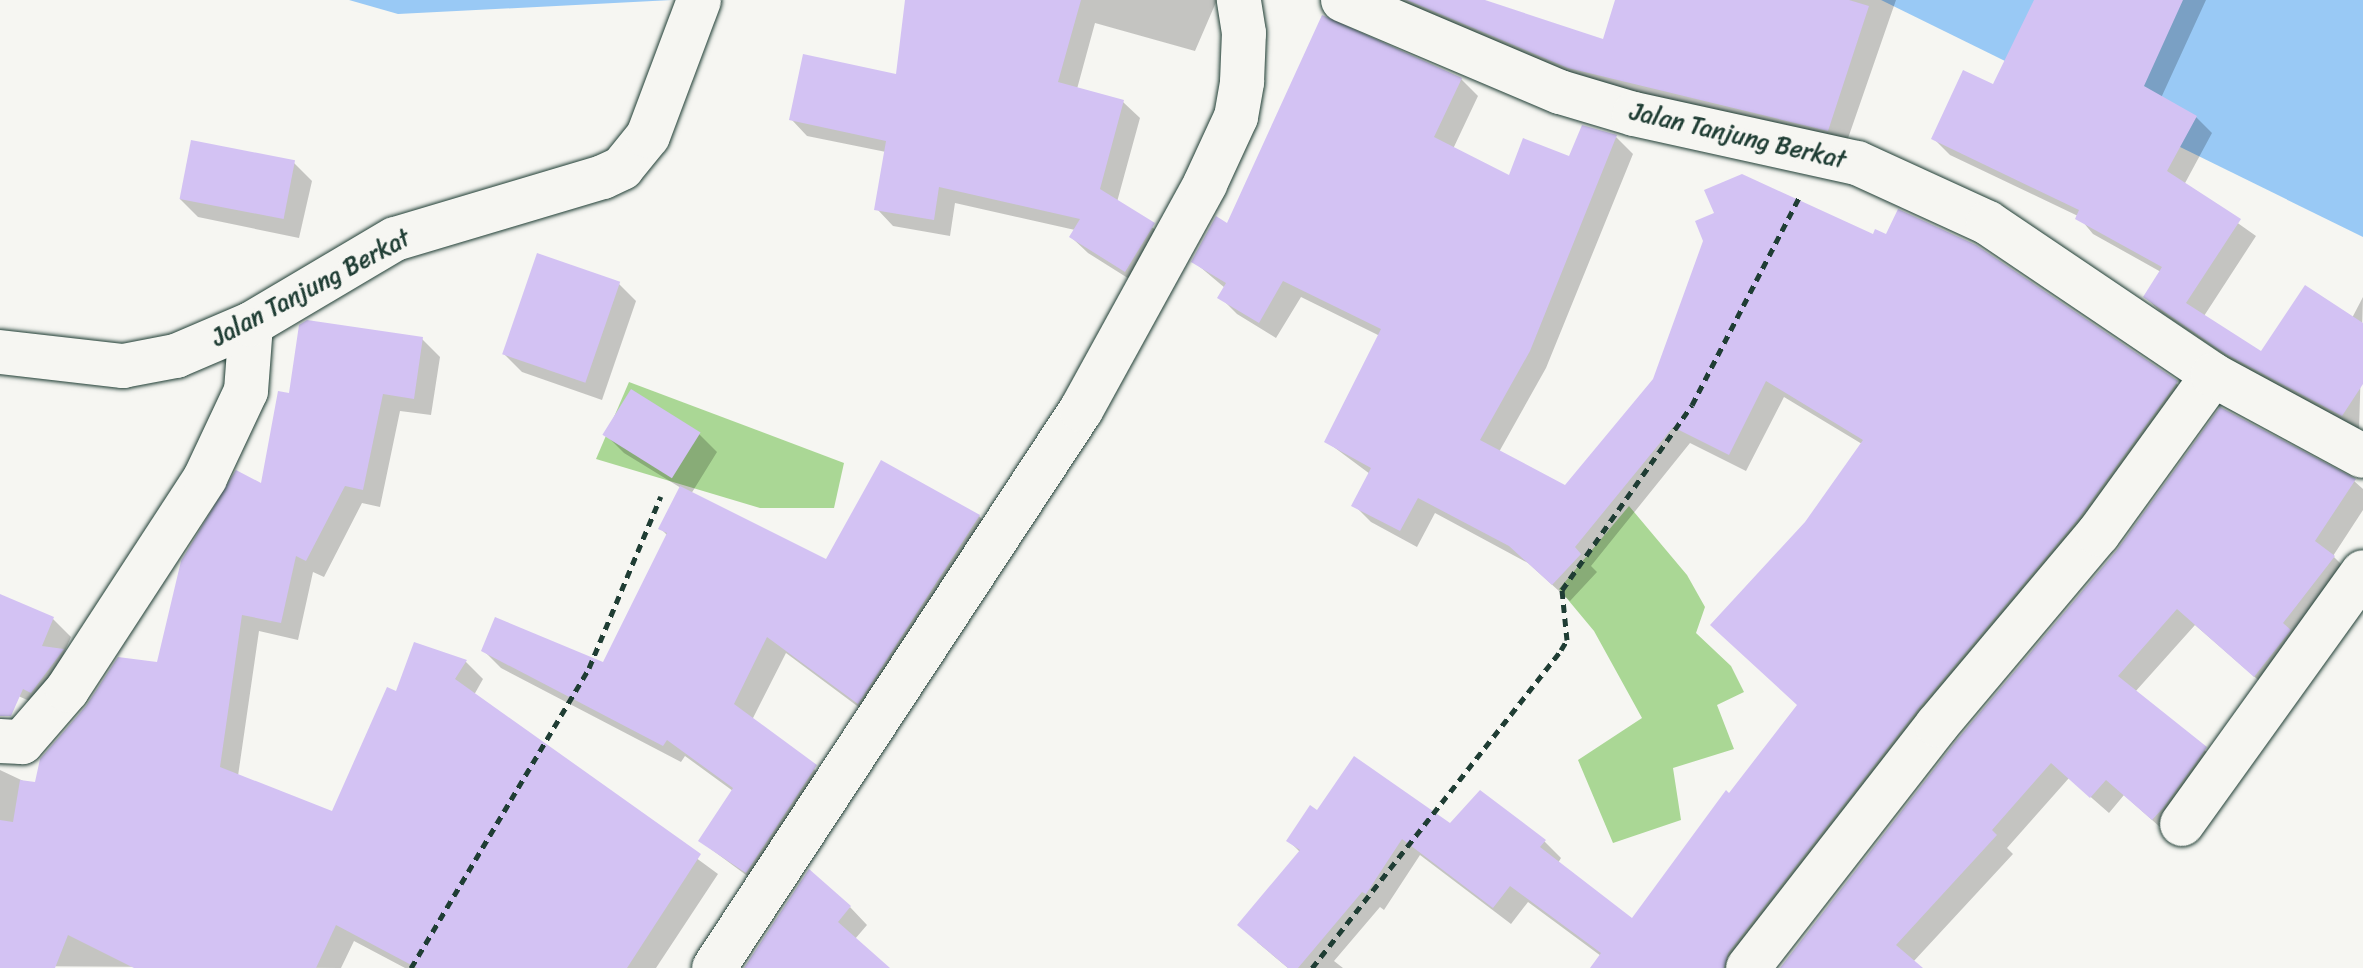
<!DOCTYPE html>
<html>
<head>
<meta charset="utf-8">
<style>
  body { margin:0 }
  #map { position:relative; width:2363px; height:968px; overflow:hidden; background:#f6f6f2; font-family:Sriracha,sans-serif }
  div>[style] { position:absolute }
  [style*='--x'] { left:calc(var(--x)*1px); top:calc(var(--y)*1px); width:calc(var(--w)*1px); rotate:calc(var(--a)*1deg) }
  .green>* { inset:0; background:#aad795 }
  .water>* { inset:0; background:#99c9f5 }
  .shadow>* { inset:0; background:#0003 }
  .building>* { inset:0; background:#d3c2f3; transform-origin:0 0 }
  .path>* { height:5px; margin-top:-2.5px; transform-origin:0; background:repeating-linear-gradient(90deg,#1f3d34 0 8px,transparent 0 14px) }
  .roads { filter:drop-shadow(0 0 2px #1f3d34) drop-shadow(0 0 2px #1f3d34) }
  .street>* { height:44px; margin:-22px; padding:0 22px; transform-origin:22px; border-radius:22px; background:#f6f6f2 }
  .secondary>* { height:44px; margin:-22px; padding:0 22px; transform-origin:22px; border-radius:22px; background:#f6f6f2 }
  span { translate:-50% -50%; white-space:nowrap; text-align:center; line-height:1.15; -webkit-text-stroke:7px #f6f6f2; paint-order:stroke }
  .street-label { font-size:24px; color:#1f3d34 }
</style>
</head>
<body>
<div id="map">
  <div class="green">
    <i style="clip-path:polygon(629px 382px,844px 463px,834px 508px,760px 508px,596px 459px)"></i>
    <i style="clip-path:polygon(1629px 506px,1687px 575px,1705px 607px,1696px 633px,1731px 666px,1744px 692px,1717px 705px,1734px 749px,1673px 768px,1681px 820px,1613px 843px,1578px 760px,1642px 718px,1594px 631px,1559px 589px)"></i>
  </div>
  <div class="water">
    <i style="clip-path:polygon(349px 0,672px 0,398px 14px)"></i>
    <i style="clip-path:polygon(1881px 0,2363px 0,2363px 237px)"></i>
  </div>
  <div class="shadow">
    <i style="clip-path:polygon(907px 0,1217px 0,1195px 51px,1095px 23px,1077px 89px,1123px 102px,1140px 118px,1117px 202px,1171px 241px,1142px 287px,1088px 253px,1071px 237px,1075px 230px,955px 203px,950px 236px,893px 226px,877px 209px,886px 152px,807px 136px,791px 119px,898px 76px)"></i>
    <i style="clip-path:polygon(1378px 0,1478px 0,1604px 42px,1617px 0,1896px 0,1845px 147px,1654px 105px)"></i>
    <i style="clip-path:polygon(2035px 0,2206px 0,2161px 98px,2196px 117px,2212px 133px,2184px 185px,2256px 236px,2204px 316px,2262px 353px,2352px 318px,2363px 297px,2359px 431px,2245px 369px,2162px 313px,2145px 297px,2161px 272px,2093px 234px,2078px 216px,1950px 155px,1934px 139px,1993px 86px)"></i>
    <i style="clip-path:polygon(1461px 79px,1478px 96px,1453px 149px,1510px 177px,1570px 159px,1583px 127px,1616px 137px,1633px 154px,1546px 368px,1499px 452px,1566px 488px,1654px 380px,2176px 383px,2193px 400px,1746px 968px,1601px 968px,1601px 956px,1528px 902px,1511px 924px,1420px 855px,1384px 910px,1380px 907px,1334px 961px,1343px 968px,1288px 968px,1257px 942px,1301px 853px,1289px 841px,1317px 813px,1544px 841px,1561px 858px,1558px 863px,1633px 921px,1799px 705px,1807px 523px,1862px 444px,1784px 397px,1746px 471px,1690px 443px,1591px 566px,1597px 572px,1570px 601px,1528px 563px,1435px 513px,1417px 547px,1371px 522px,1354px 505px,1370px 474px,1327px 442px,1380px 336px,1301px 297px,1276px 338px,1237px 314px,1220px 297px,1225px 288px,1193px 261px,1228px 226px)"></i>
    <i style="clip-path:polygon(294px 163px,312px 181px,299px 238px,198px 217px,180px 199px)"></i>
    <i style="clip-path:polygon(618px 283px,636px 301px,602px 400px,522px 372px,504px 354px)"></i>
    <i style="clip-path:polygon(422px 339px,440px 357px,431px 415px,400px 411px,380px 507px,362px 503px,324px 577px,313px 572px,298px 640px,259px 631px,238px 776px,333px 813px,397px 694px,415px 644px,466px 662px,483px 679px,474px 695px,718px 874px,656px 968px,405px 968px,354px 941px,341px 968px,0 966px,0 770px,36px 787px,158px 665px,262px 486px,291px 396px)"></i>
    <i style="clip-path:polygon(699px 434px,717px 452px,691px 494px,826px 562px,979px 516px,996px 534px,876px 720px,786px 653px,752px 720px,834px 785px,765px 889px,700px 841px,733px 791px,685px 756px,681px 762px,501px 668px,483px 650px,604px 665px,668px 536px,661px 529px,681px 488px,624px 453px,606px 435px)"></i>
    <i style="clip-path:polygon(2354px 481px,2363px 489px,2363px 510px,2333px 556px,2351px 574px,2272px 692px,2195px 625px,2135px 692px,2222px 765px,2170px 836px,2124px 795px,2109px 813px,2069px 778px,2007px 848px,2013px 854px,1913px 962px,1918px 968px,1782px 968px,1958px 742px)"></i>
    <i style="clip-path:polygon(0 596px,53px 619px,71px 637px,64px 653px,80px 669px,50px 710px,0 688px)"></i>
    <i style="clip-path:polygon(850px 907px,867px 925px,855px 939px,887px 968px,746px 968px)"></i>
  </div>
  <div class="building">
    <i style="clip-path:polygon(905px 0,1081px 0,1058px 82px,1124px 100px,1100px 189px,1155px 223px,1125px 272px,1069px 237px,1080px 219px,939px 187px,934px 220px,874px 210px,886px 141px,789px 120px,803px 54px,896px 74px)"></i>
    <i style="clip-path:polygon(1407px 0,1485px 0,1603px 39px,1615px 0,1849px 0,1869px 6px,1828px 131px,1568px 68px)"></i>
    <i style="clip-path:polygon(2034px 0,2183px 0,2144px 86px,2197px 116px,2167px 171px,2241px 219px,2186px 303px,2261px 351px,2305px 285px,2363px 323px,2363px 384px,2342px 416px,2226px 354px,2143px 297px,2162px 267px,2075px 219px,2079px 210px,1931px 139px,1963px 70px,1993px 84px)"></i>
    <i style="clip-path:polygon(1322px 15px,1462px 78px,1434px 137px,1509px 175px,1523px 138px,1569px 156px,1582px 125px,1617px 135px,1530px 351px,1480px 440px,1565px 485px,1653px 379px,1703px 241px,1695px 221px,1714px 213px,1704px 190px,1742px 174px,1873px 234px,1875px 229px,1886px 234px,1898px 209px,1976px 245px,2178px 381px,2078px 519px,1918px 709px,1728px 953px,1724px 968px,1590px 968px,1601px 953px,1510px 886px,1493px 908px,1402px 839px,1366px 894px,1362px 892px,1298px 968px,1288px 968px,1237px 925px,1300px 850px,1286px 841px,1310px 805px,1317px 810px,1354px 756px,1450px 823px,1480px 790px,1546px 840px,1540px 847px,1632px 918px,1726px 790px,1729px 793px,1797px 705px,1710px 625px,1805px 522px,1863px 440px,1766px 381px,1729px 455px,1673px 427px,1575px 547px,1581px 554px,1552px 585px,1509px 546px,1418px 498px,1400px 531px,1351px 506px,1371px 468px,1324px 442px,1381px 329px,1283px 281px,1259px 323px,1217px 298px,1226px 283px,1191px 262px,1216px 216px,1227px 223px)"></i>
    <i style="left:191px;top:140px;width:106px;height:60px;rotate:11deg"></i>
    <i style="left:537px;top:253px;width:88px;height:107px;rotate:19deg"></i>
    <i style="clip-path:polygon(307px 320px,423px 337px,414px 399px,383px 394px,363px 490px,345px 486px,306px 561px,296px 556px,281px 623px,242px 615px,220px 767px,332px 811px,387px 687px,396px 691px,414px 642px,467px 660px,455px 679px,701px 854px,627px 968px,417px 968px,336px 925px,316px 968px,134px 968px,68px 935px,55px 968px,0 968px,0 820px,13px 822px,20px 780px,35px 782px,40px 759px,86px 706px,118px 657px,157px 662px,181px 561px,236px 470px,261px 483px,278px 391px,289px 393px,299px 325px)"></i>
    <i style="left:631px;top:389px;width:82px;height:54px;rotate:32deg"></i>
    <i style="clip-path:polygon(2220px 407px,2356px 479px,2315px 541px,2335px 556px,2283px 623px,2291px 630px,2254px 677px,2177px 609px,2118px 676px,2207px 747px,2163px 808px,2152px 820px,2106px 780px,2090px 798px,2051px 763px,1992px 830px,1997px 835px,1896px 945px,1923px 968px,1780px 968px,1956px 741px,2117px 550px)"></i>
    <i style="clip-path:polygon(881px 460px,980px 515px,858px 704px,767px 637px,734px 704px,817px 765px,746px 873px,698px 841px,733px 788px,667px 740px,663px 746px,481px 651px,495px 617px,603px 662px,667px 533px,658px 529px,680px 486px,826px 559px)"></i>
    <i style="clip-path:polygon(0 594px,54px 617px,42px 646px,64px 649px,31px 693px,23px 689px,11px 716px,0 716px)"></i>
    <i style="clip-path:polygon(809px 869px,851px 906px,838px 922px,890px 968px,744px 968px)"></i>
  </div>
  <div class="path">
    <i style="--x:411;--y:968;--w:349;--a:-59.3"></i>
    <i style="--x:589;--y:668;--w:186;--a:-67.3"></i>
    <i style="--x:1312;--y:968;--w:404;--a:-51.9"></i>
    <i style="--x:1561;--y:650;--w:12;--a:-59"></i>
    <i style="--x:1567;--y:640;--w:50;--a:-95.7"></i>
    <i style="--x:1562;--y:590;--w:226;--a:-54.9"></i>
    <i style="--x:1692;--y:405;--w:235;--a:-62.7"></i>
  </div>
  <div class="roads">
    <div class="street">
      <i style="--x:0;--y:741;--w:22;--a:3"></i>
      <i style="--x:22;--y:742;--w:69;--a:-49.1"></i>
      <i style="--x:67;--y:690;--w:253;--a:-56.9"></i>
      <i style="--x:205;--y:478;--w:96;--a:-64.8"></i>
      <i style="--x:246;--y:391;--w:67;--a:-85.7"></i>
      <i style="--x:2182;--y:824;--w:310;--a:-54.3"></i>
      <i style="--x:714;--y:968;--w:668;--a:-56.67"></i>
      <i style="--x:1081;--y:410;--w:258;--a:-61.2"></i>
      <i style="--x:1205;--y:184;--w:74;--a:-65.2"></i>
      <i style="--x:1236;--y:117;--w:36;--a:-80"></i>
      <i style="--x:1242;--y:82;--w:49;--a:-87.7"></i>
      <i style="--x:1244;--y:33;--w:33;--a:-99"></i>
      <i style="--x:1748;--y:968;--w:308;--a:-52.1"></i>
      <i style="--x:1937;--y:725;--w:250;--a:-49.9"></i>
      <i style="--x:2098;--y:534;--w:196;--a:-54.1"></i>
    </div>
    <div class="secondary">
      <i style="--x:1343;--y:0;--w:236;--a:23"></i>
      <i style="--x:1560;--y:92;--w:77;--a:16.6"></i>
      <i style="--x:1634;--y:114;--w:228;--a:12.4"></i>
      <i style="--x:1857;--y:163;--w:144;--a:24.6"></i>
      <i style="--x:1988;--y:223;--w:272;--a:34"></i>
      <i style="--x:2213;--y:375;--w:170;--a:28.4"></i>
      <i style="--x:0;--y:352;--w:124;--a:6.5"></i>
      <i style="--x:123;--y:366;--w:54;--a:-10.7"></i>
      <i style="--x:176;--y:356;--w:82;--a:-23.1"></i>
      <i style="--x:251;--y:324;--w:167;--a:-30.6"></i>
      <i style="--x:395;--y:239;--w:217;--a:-16.6"></i>
      <i style="--x:603;--y:177;--w:21;--a:-25"></i>
      <i style="--x:622;--y:168;--w:41;--a:-50.9"></i>
      <i style="--x:648;--y:136;--w:145;--a:-69.4"></i>
    </div>
  </div>
  <div class="street-label">
    <span style="left:1738px;top:136px;rotate:13deg">Jalan Tanjung Berkat</span>
    <span style="left:311px;top:288px;rotate:-28deg">Jalan Tanjung Berkat</span>
  </div>
</div>
</body>
</html>
